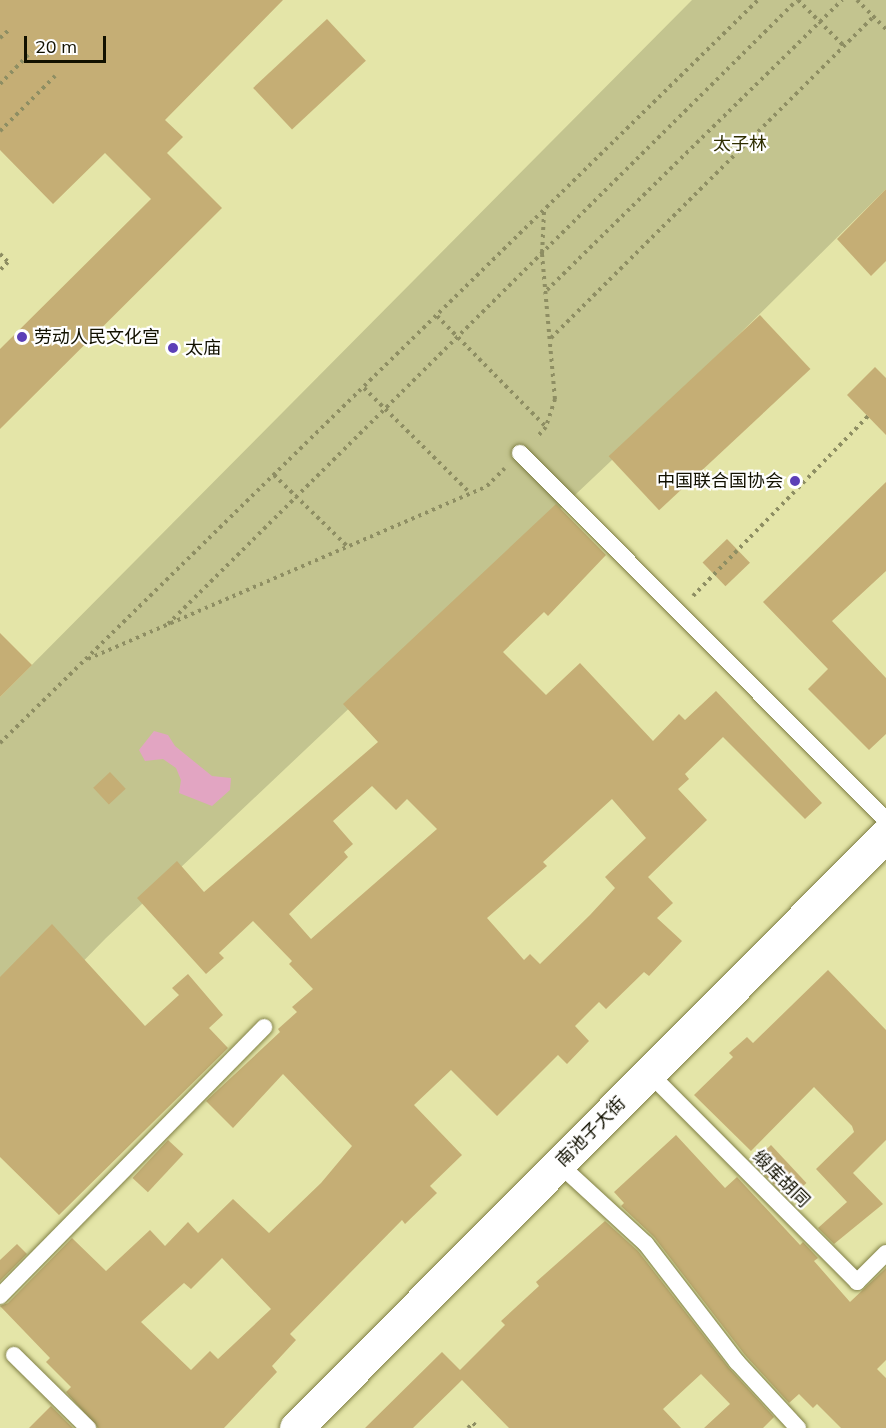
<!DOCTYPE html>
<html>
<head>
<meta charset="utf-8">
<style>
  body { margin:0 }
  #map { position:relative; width:886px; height:1428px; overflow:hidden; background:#e4e5a8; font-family:Mulish,"Noto Sans SC",sans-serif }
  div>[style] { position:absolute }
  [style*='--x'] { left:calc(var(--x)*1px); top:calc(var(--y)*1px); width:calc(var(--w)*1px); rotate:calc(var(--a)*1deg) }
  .green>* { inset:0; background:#c3c48f }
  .water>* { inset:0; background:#e2a5c2 }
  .building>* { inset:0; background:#c5ae75; transform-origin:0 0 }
  .path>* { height:4px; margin-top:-2px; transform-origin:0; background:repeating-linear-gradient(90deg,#8e8e63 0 3px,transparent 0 7.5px) }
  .roads { filter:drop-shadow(0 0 2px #808046) drop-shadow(0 0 2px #808046) }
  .lane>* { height:16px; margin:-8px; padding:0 8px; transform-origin:8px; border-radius:8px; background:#fff }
  .secondary>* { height:33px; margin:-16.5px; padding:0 16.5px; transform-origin:16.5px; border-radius:16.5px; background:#fff }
  .dots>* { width:16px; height:16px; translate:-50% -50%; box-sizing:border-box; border:3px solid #fff; border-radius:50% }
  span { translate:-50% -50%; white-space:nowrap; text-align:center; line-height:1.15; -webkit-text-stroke:4.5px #fff; paint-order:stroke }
  .park-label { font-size:18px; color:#2f2e00 }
  .poi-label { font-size:18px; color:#121100 }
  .left { translate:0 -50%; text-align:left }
  .right { translate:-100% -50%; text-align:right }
  .street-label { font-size:18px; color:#121100 }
  .scale { position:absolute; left:24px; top:36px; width:82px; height:27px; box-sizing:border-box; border:3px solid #121100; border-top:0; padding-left:8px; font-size:18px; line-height:21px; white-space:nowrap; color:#121100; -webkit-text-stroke:4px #fff; paint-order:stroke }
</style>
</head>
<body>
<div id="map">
  <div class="green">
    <i style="clip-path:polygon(692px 0,886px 0,886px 189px,612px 460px,106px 938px,0 1046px,0 697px)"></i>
  </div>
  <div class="water">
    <i style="clip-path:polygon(154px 731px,168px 735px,175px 746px,212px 776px,231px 778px,230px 790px,212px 806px,179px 793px,181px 780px,176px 768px,163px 759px,145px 761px,139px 750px)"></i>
  </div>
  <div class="building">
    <i style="clip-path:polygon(0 0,283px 0,165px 120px,183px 137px,167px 153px,222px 208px,0 429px,0 349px,151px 199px,105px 153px,53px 204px,0 150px)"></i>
    <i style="left:327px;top:19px;width:57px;height:101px;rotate:47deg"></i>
    <i style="clip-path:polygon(886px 189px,886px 261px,871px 276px,837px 239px)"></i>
    <i style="left:760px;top:315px;width:74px;height:207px;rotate:47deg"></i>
    <i style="clip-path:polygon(875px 367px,886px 378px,886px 435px,847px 395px)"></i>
    <i style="clip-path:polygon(886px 482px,886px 571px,832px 621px,886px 678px,886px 734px,869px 750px,808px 689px,828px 669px,763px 602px)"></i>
    <i style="clip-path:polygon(evenodd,556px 504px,606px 555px,548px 616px,544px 612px,503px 652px,546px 695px,580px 663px,653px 741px,679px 714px,685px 720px,716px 691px,822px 803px,805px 819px,723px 737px,685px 774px,689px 779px,678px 789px,707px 820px,648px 877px,673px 903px,657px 918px,682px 941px,649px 976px,644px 972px,606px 1009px,599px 1002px,575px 1026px,589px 1041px,567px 1064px,558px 1055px,497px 1116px,451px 1070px,414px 1105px,462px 1155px,430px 1186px,437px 1193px,405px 1224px,402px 1220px,290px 1334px,296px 1340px,272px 1366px,277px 1372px,224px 1428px,98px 1428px,66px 1392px,71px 1387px,46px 1362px,50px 1358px,0 1306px,8px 1303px,72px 1238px,106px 1271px,150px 1230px,165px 1246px,188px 1222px,198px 1233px,233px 1199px,269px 1233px,321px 1183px,352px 1146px,283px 1074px,233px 1128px,206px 1101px,280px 1032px,278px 1029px,297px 1012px,292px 1007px,313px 989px,289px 964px,292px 961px,253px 921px,219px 953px,224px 958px,206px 974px,137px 898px,177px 861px,204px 892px,378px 742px,343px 704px,556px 504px,372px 786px,396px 810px,407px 799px,437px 829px,311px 939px,289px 914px,348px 857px,344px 852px,353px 844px,333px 821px,372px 786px,556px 504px,612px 799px,646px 838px,605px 877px,615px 888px,590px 915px,540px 964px,530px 954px,524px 960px,487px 918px,547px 866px,543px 862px,612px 799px,556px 504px,222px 1258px,271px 1309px,218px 1359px,210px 1351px,191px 1370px,141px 1322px,184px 1283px,191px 1289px,222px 1258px)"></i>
    <i style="left:727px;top:539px;width:33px;height:34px;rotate:46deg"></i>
    <i style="clip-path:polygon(0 633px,32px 665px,0 697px)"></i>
    <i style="left:110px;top:772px;width:23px;height:23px;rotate:47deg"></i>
    <i style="clip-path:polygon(52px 924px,145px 1026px,179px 995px,172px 988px,188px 974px,223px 1015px,209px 1028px,228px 1048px,59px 1215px,0 1157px,0 977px)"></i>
    <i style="clip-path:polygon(828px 970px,886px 1030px,886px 1140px,853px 1173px,883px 1204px,834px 1244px,818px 1228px,847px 1202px,816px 1169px,854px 1132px,852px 1126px,814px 1087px,751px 1151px,694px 1095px,733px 1057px,729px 1053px,747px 1037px,753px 1043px)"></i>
    <i style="clip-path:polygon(676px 1135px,725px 1188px,737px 1177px,800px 1245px,803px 1242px,818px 1258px,814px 1261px,850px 1302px,886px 1268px,886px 1360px,877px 1369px,886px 1378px,886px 1428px,841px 1428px,817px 1404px,813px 1408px,799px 1394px,789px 1403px,745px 1355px,654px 1237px,621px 1206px,624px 1203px,614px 1192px)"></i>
    <i style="left:168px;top:1140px;width:21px;height:52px;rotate:43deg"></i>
    <i style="left:771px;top:1145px;width:52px;height:25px;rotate:47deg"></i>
    <i style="clip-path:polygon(605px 1221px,638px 1251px,729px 1368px,774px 1417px,763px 1428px,704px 1428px,730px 1404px,701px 1374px,663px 1409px,681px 1428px,509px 1428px,462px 1380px,413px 1428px,365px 1428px,442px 1352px,460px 1370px,505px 1325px,501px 1321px,539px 1286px,536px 1282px)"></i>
    <i style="clip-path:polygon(17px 1244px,27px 1254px,0 1281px,0 1260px)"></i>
    <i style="clip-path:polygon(51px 1406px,73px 1428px,29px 1428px)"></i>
  </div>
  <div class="path">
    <i style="--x:798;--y:0;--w:65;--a:45"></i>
    <i style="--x:857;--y:0;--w:41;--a:45"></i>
    <i style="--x:0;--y:38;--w:12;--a:-42"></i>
    <i style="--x:0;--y:84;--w:45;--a:-45.9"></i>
    <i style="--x:0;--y:131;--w:78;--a:-45"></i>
    <i style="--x:544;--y:212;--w:42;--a:92.7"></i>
    <i style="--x:542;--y:254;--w:146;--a:84.9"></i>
    <i style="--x:555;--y:399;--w:29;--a:108"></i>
    <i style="--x:0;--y:254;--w:11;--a:45"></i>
    <i style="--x:8;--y:262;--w:11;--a:135"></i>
    <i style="--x:547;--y:290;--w:414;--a:-44.5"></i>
    <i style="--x:437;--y:316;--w:156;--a:45.5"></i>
    <i style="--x:546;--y:427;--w:15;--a:132"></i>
    <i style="--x:551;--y:338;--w:456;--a:-44.9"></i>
    <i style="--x:364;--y:388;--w:149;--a:44.7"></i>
    <i style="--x:274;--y:475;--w:103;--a:44.2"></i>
    <i style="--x:693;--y:596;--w:251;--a:-45.8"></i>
    <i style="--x:168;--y:624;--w:886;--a:-44.77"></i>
    <i style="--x:88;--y:659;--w:435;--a:-23.4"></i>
    <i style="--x:487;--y:486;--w:25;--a:-45"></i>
    <i style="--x:0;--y:743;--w:1061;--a:-44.43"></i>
    <i style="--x:468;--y:1428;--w:7;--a:-45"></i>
    <i style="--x:473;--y:1423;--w:7;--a:45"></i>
  </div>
  <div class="roads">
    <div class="lane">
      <i style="--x:520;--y:453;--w:518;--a:45.08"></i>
      <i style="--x:649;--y:1073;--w:295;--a:45.1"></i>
      <i style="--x:857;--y:1282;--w:41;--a:-45"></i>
      <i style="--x:559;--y:1164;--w:118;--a:42.6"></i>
      <i style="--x:646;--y:1244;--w:149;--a:52.4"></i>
      <i style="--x:737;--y:1362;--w:90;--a:47.3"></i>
      <i style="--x:0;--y:1296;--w:377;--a:-45.5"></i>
      <i style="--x:14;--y:1355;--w:104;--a:44.6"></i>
    </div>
    <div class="secondary">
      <i style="--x:296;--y:1428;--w:837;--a:-45.15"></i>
    </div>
  </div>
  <div class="dots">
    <i style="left:22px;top:337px;background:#5c3fb7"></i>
    <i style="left:173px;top:348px;background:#5c3fb7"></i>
    <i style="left:795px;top:481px;background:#5c3fb7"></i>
  </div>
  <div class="park-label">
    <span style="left:740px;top:144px">太子林</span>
  </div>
  <div class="poi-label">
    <span class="left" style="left:34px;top:337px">劳动人民文化宫</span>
    <span class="left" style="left:185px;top:348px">太庙</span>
    <span class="right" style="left:783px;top:481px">中国联合国协会</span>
  </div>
  <div class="street-label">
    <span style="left:591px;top:1132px;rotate:-45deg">南池子大街</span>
    <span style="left:781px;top:1179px;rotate:45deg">缎库胡同</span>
  </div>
  <div class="scale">20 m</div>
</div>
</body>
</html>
